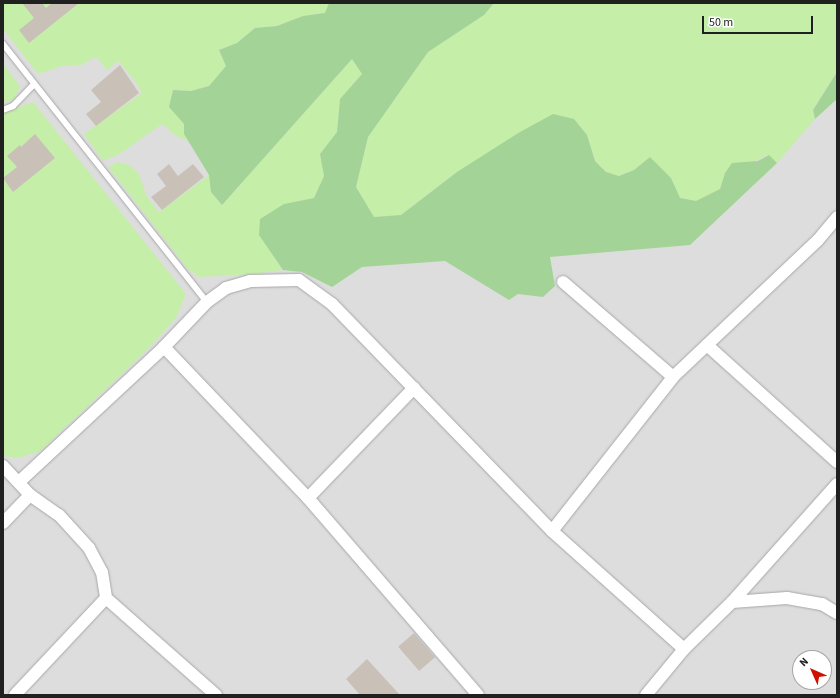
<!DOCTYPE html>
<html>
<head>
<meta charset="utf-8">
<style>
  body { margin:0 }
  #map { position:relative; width:840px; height:698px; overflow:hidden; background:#f1eee6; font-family:"Source Sans 3",sans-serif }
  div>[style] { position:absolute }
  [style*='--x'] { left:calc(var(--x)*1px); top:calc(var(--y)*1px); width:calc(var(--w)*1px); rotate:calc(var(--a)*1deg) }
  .residential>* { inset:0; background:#dedddd }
  .grass>* { inset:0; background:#c5eea9 }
  .forest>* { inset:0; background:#a4d398 }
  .building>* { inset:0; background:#c9c1b8; transform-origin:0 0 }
  .roads { filter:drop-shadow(0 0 1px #a7a7a7) drop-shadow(0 0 1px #a7a7a7) }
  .service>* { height:6px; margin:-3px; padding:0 3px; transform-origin:3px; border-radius:3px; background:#fff }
  .minor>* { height:12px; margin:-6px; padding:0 6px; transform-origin:6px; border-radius:6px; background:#fff }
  span { translate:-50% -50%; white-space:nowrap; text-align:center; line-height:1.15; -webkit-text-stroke:3px #fff; paint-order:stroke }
  .frame { position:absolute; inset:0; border:4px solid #202020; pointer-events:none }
  .north { position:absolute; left:792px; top:650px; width:40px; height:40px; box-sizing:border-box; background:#fff; border:1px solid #a6a6a6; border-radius:50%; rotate:315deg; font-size:11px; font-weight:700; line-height:16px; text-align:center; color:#202020 }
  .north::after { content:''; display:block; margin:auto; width:14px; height:18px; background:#cf1200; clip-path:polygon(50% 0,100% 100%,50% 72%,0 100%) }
  .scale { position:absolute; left:702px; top:16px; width:111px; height:18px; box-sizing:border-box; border:2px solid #202020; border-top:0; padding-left:5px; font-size:12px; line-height:14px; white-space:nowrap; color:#202020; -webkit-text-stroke:3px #fff; paint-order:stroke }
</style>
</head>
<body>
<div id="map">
  <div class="residential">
    <i style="clip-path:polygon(evenodd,3px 3px,837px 3px,837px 695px,3px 695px,3px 3px,800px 658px,824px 658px,824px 682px,800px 682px,800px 658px)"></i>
  </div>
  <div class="grass">
    <i style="clip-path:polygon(3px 3px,329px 3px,325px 13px,303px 16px,277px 26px,255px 28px,237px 43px,219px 50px,226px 66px,209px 86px,191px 91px,173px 90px,169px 107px,184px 124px,184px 134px,188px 141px,176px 136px,162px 124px,121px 153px,103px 161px,84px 134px,142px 93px,135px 81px,118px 61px,107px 70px,96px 57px,81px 65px,62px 66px,38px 74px,3px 29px)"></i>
    <i style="clip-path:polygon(494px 3px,837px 3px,837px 72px,813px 109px,815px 119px,777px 163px,768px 155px,725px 173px,720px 189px,696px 201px,680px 198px,671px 178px,650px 157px,634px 170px,618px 176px,606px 172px,595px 161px,587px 135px,457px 172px,401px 215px,374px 217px,356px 187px,368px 137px,428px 52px,484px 15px)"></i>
    <i style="clip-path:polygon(352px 59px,362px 74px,340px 99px,337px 132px,320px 154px,324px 176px,314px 198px,284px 204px,271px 253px,283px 270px,253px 274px,199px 277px,188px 269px,108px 167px,118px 162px,129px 165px,139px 174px,147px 197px,159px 212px,209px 175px,211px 192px,222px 205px)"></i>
    <i style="clip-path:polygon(3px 64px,20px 86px,14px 100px,3px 102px)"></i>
    <i style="clip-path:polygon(33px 102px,186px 294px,176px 318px,145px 352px,40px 451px,19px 458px,3px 456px,3px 113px)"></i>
  </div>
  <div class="forest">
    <i style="clip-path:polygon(329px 3px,494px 3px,484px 15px,428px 52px,368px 137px,356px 187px,374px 217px,401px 215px,457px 172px,520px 132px,553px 114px,574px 119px,587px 135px,595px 161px,606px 172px,619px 176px,634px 170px,650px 157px,671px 178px,680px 198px,696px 201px,720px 189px,725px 173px,732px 163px,758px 161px,769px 155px,777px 163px,690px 245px,550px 257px,555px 286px,543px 297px,518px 294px,509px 300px,445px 261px,362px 267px,332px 287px,302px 272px,283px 270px,259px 235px,260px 219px,284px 204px,314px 198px,324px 176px,320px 154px,337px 132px,340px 99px,362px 74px,352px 59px,222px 205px,211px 192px,209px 175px,184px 134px,184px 124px,169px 107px,173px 90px,191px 91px,209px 86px,226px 66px,219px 50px,237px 43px,255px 28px,277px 26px,303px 16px,325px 13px)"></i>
    <i style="clip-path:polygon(837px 72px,837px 99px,815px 119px,813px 110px)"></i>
  </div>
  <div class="building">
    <i style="clip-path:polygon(22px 3px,42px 3px,46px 8px,52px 3px,79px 3px,29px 43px,19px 30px,34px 18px)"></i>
    <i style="clip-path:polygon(120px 65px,139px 93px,96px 126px,86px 114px,101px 102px,91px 90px)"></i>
    <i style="clip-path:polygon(35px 134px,55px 158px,13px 192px,3px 178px,17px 167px,7px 156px,20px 145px,21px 147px)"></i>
    <i style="clip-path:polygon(169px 164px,178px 176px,193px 164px,204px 177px,162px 210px,151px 197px,166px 186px,157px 174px)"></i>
    <i style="left:414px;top:633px;width:32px;height:21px;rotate:49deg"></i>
    <i style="clip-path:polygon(367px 659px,400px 695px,360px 695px,346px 679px)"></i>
  </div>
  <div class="roads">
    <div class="service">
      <i style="--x:3;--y:44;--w:329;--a:51.7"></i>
      <i style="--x:3;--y:110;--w:11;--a:-22"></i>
      <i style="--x:13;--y:106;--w:30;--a:-46"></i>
    </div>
    <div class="minor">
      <i style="--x:563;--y:282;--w:145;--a:40.8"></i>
      <i style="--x:707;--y:345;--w:175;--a:42"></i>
      <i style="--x:164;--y:347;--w:209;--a:46.4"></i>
      <i style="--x:308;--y:498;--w:260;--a:49.2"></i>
      <i style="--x:3;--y:466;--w:40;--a:47"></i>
      <i style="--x:30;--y:495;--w:35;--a:35"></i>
      <i style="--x:59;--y:515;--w:45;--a:47.7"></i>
      <i style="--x:89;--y:548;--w:27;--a:62"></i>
      <i style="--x:102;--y:572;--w:26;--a:81"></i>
      <i style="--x:106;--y:598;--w:133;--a:133.2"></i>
      <i style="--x:20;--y:481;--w:197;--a:-42.9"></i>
      <i style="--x:164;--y:347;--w:62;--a:-46.3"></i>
      <i style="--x:207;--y:302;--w:24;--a:-36"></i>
      <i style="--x:226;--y:288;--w:25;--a:-16"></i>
      <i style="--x:250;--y:281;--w:49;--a:-1.2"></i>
      <i style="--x:299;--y:280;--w:41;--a:36"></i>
      <i style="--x:332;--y:304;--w:316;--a:45.9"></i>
      <i style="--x:552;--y:531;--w:177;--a:41.8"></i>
      <i style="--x:308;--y:498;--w:153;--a:-46.1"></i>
      <i style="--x:3;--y:523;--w:39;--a:-46"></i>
      <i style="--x:552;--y:531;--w:196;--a:-51.8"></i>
      <i style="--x:673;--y:377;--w:199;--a:-43.4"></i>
      <i style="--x:818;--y:240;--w:30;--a:-50"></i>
      <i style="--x:106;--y:598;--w:147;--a:41.4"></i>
      <i style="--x:732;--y:602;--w:55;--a:-4.2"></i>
      <i style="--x:787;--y:598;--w:36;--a:10"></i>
      <i style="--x:822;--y:604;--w:17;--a:31"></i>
      <i style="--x:646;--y:695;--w:60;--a:-50.4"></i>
      <i style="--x:684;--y:649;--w:67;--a:-44.4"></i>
      <i style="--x:732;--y:602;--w:158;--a:-48.3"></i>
    </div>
  </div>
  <div class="frame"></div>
  <div class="north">N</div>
  <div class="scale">50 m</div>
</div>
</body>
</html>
